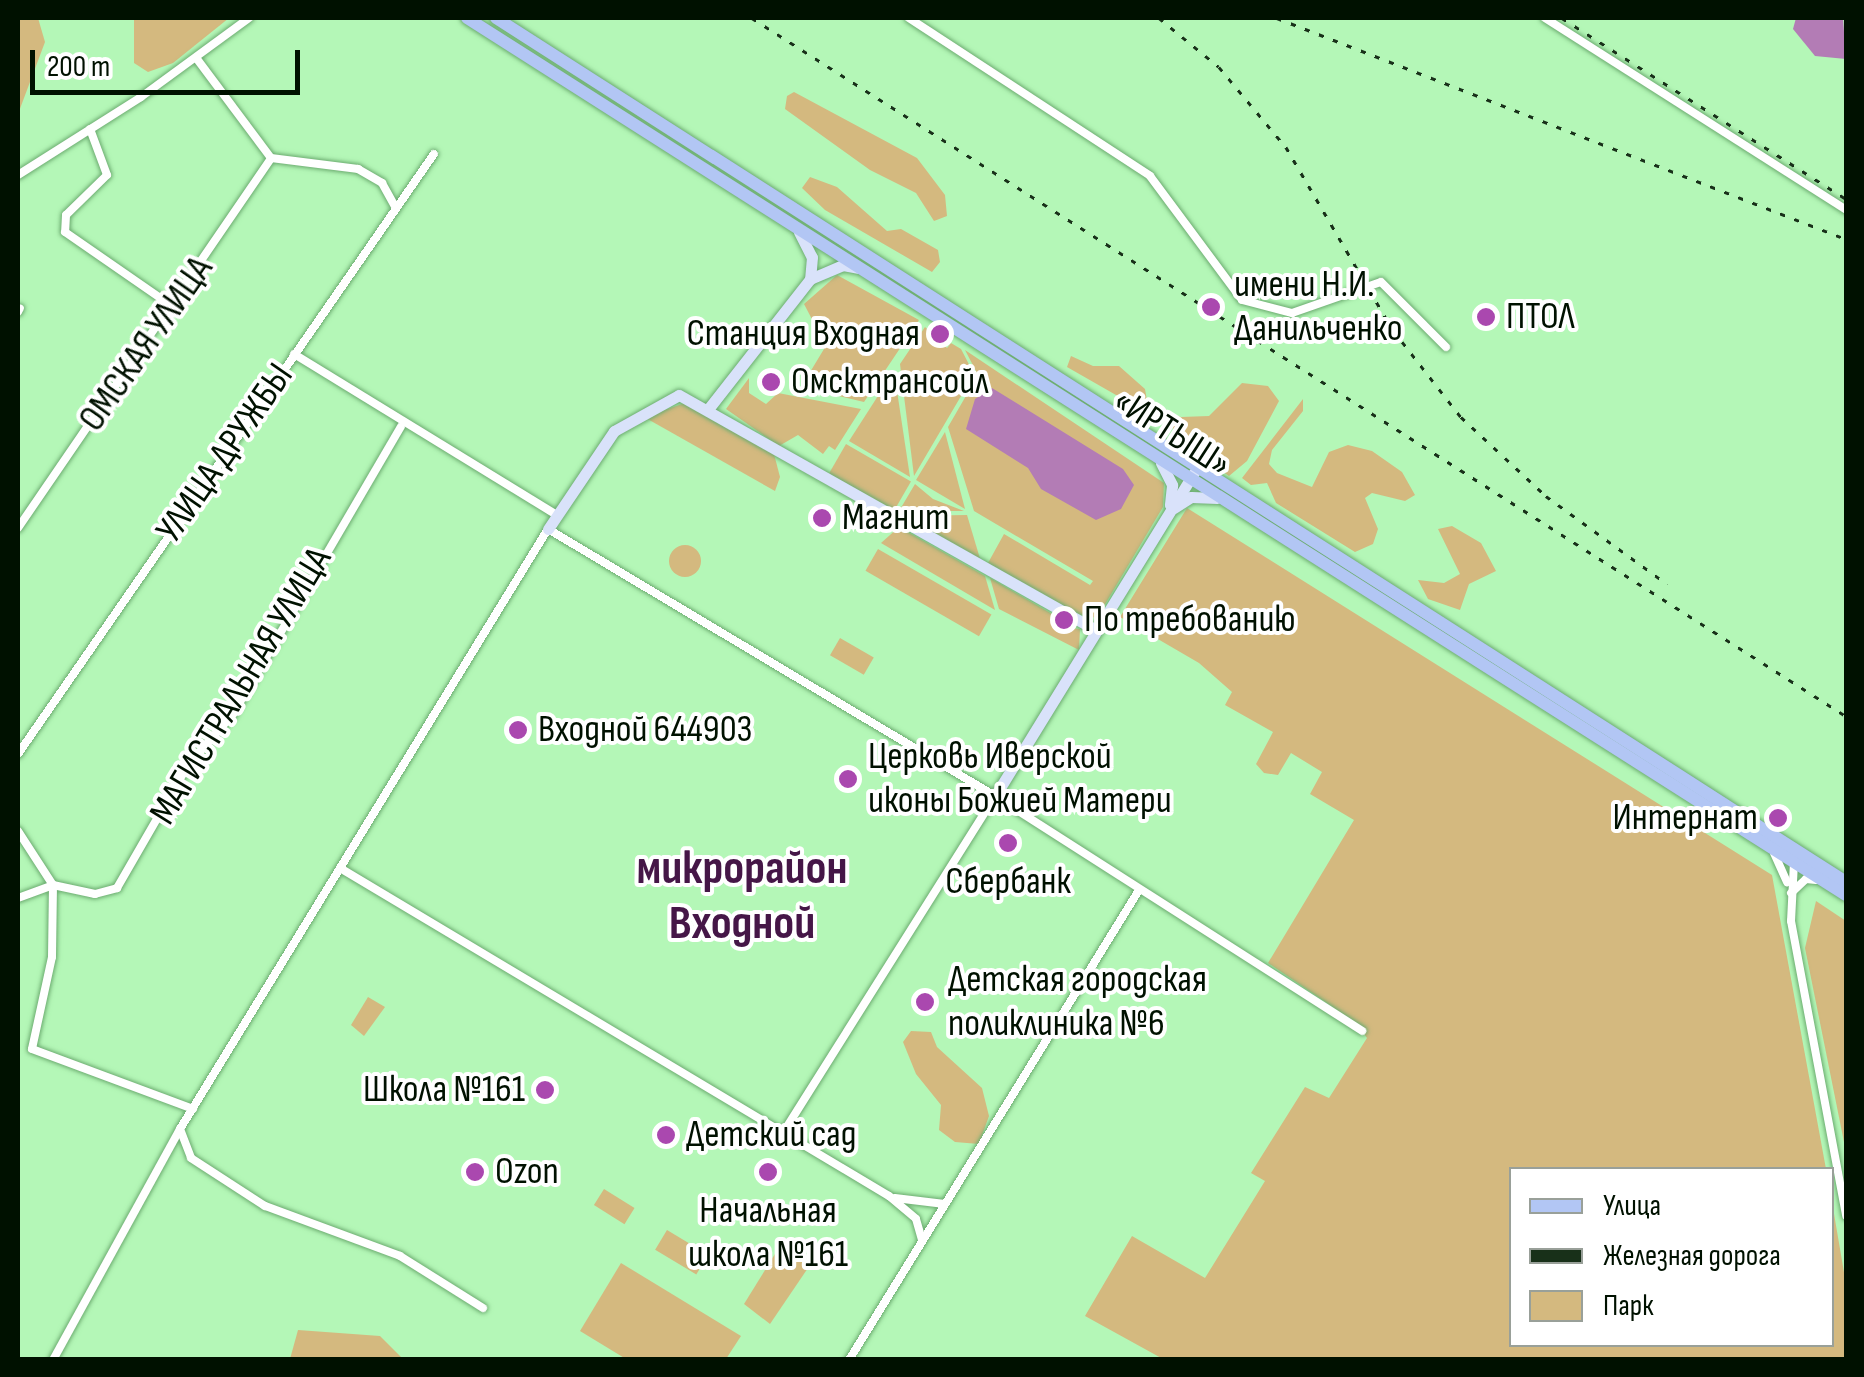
<!DOCTYPE html>
<html>
<head>
<meta charset="utf-8">
<style>
  body { margin:0 }
  #map { position:relative; width:1864px; height:1377px; overflow:hidden; background:#b4f7b7; font-family:"Sofia Sans Condensed",sans-serif }
  div>[style] { position:absolute }
  [style*='--x'] { left:calc(var(--x)*1px); top:calc(var(--y)*1px); width:calc(var(--w)*1px); rotate:calc(var(--a)*1deg) }
  .green>* { inset:0; background:#d4b97f; transform-origin:0 0 }
  .round { border-radius:50% }
  .water>* { inset:0; background:#b37cb5 }
  .roads { filter:drop-shadow(0 0 2px #6cac70) drop-shadow(0 0 2px #6cac70) }
  .street>* { height:8px; margin:-4px; padding:0 4px; transform-origin:4px; border-radius:4px; background:#fff }
  .secondary>* { height:11px; margin:-5.5px; padding:0 5.5px; transform-origin:5.5px; border-radius:5.5px; background:#d9e2fa }
  .primary>* { height:12px; margin:-6px; padding:0 6px; transform-origin:6px; border-radius:6px; background:#b2c6f4 }
  .rail>* { height:2.5px; margin-top:-1.25px; transform-origin:0; background:repeating-linear-gradient(90deg,#183019 0 5px,transparent 0 15px) }
  .dots>* { width:28px; height:28px; translate:-50% -50%; box-sizing:border-box; border:5px solid #fff; border-radius:50% }
  span { translate:-50% -50%; white-space:nowrap; text-align:center; line-height:1.15; -webkit-text-stroke:8px #fff; paint-order:stroke }
  .poi-label { font-size:38px; color:#010 }
  .left { translate:0 -50%; text-align:left }
  .right { translate:-100% -50%; text-align:right }
  .street-label { font-size:38px; color:#010 }
  .district-label { font-size:48px; color:#451647; font-weight:700 }
  .frame { position:absolute; inset:0; border:20px solid #010; pointer-events:none }
  .legend { position:absolute; left:1509px; top:1167px; width:325px; height:180px; box-sizing:border-box; background:#fff; border:2px solid #99a099; margin:0; padding:12px 18px; list-style:none; font-size:30px; color:#010 }
  .legend li { display:flex; align-items:center; gap:20px; height:50px }
  .legend b { width:50px; border:2px solid #99a099 }
  .scale { position:absolute; left:30px; top:50px; width:270px; height:45px; box-sizing:border-box; border:5px solid #010; border-top:0; padding-left:12px; font-size:30px; line-height:35px; white-space:nowrap; color:#010; -webkit-text-stroke:8px #fff; paint-order:stroke }
</style>
</head>
<body>
<div id="map">
  <div class="green">
    <i style="clip-path:polygon(18px 18px,38px 18px,45px 42px,18px 114px)"></i>
    <i style="clip-path:polygon(134px 18px,229px 18px,173px 63px,148px 72px,134px 63px)"></i>
    <i style="clip-path:polygon(794px 92px,917px 158px,945px 195px,947px 216px,934px 221px,916px 193px,870px 170px,785px 109px,787px 96px)"></i>
    <i style="clip-path:polygon(810px 177px,837px 187px,887px 231px,901px 229px,938px 250px,940px 262px,932px 272px,825px 210px,802px 188px)"></i>
    <i style="clip-path:polygon(837px 275px,919px 320px,864px 402px,801px 387px,824px 349px,822px 338px,833px 331px,825px 319px,815px 325px,804px 304px)"></i>
    <i style="clip-path:polygon(925px 327px,947px 348px,951px 343px,961px 349px,974px 374px,914px 476px,900px 364px)"></i>
    <i style="clip-path:polygon(965px 350px,1164px 483px,1163px 507px,1097px 618px,1071px 613px,988px 563px,1004px 534px,1090px 585px,1093px 581px,974px 511px,948px 427px,978px 375px)"></i>
    <i style="clip-path:polygon(1071px 356px,1093px 366px,1119px 366px,1145px 389px,1148px 406px,1181px 417px,1209px 416px,1242px 383px,1268px 386px,1279px 401px,1247px 461px,1229px 476px,1180px 442px,1172px 427px,1067px 367px)"></i>
    <i style="clip-path:polygon(894px 371px,910px 477px,849px 441px)"></i>
    <i style="clip-path:polygon(749px 378px,749px 393px,766px 404px,778px 393px,861px 409px,835px 450px,829px 446px,823px 454px,798px 435px,779px 446px,726px 409px)"></i>
    <i style="clip-path:polygon(1303px 399px,1303px 411px,1272px 450px,1269px 464px,1277px 473px,1312px 487px,1329px 452px,1348px 445px,1372px 451px,1402px 472px,1415px 495px,1405px 501px,1372px 493px,1365px 498px,1378px 529px,1373px 544px,1355px 552px,1276px 503px,1267px 483px,1251px 485px,1242px 478px)"></i>
    <i style="clip-path:polygon(685px 403px,774px 454px,780px 477px,775px 491px,644px 417px)"></i>
    <i style="clip-path:polygon(945px 432px,965px 509px,916px 480px)"></i>
    <i style="left:846px;top:444px;width:75px;height:34px;rotate:30deg"></i>
    <i style="clip-path:polygon(915px 484px,933px 499px,964px 511px,899px 511px)"></i>
    <i style="clip-path:polygon(1187px 508px,1772px 875px,1826px 1169px,1512px 1170px,1512px 1344px,1832px 1344px,1832px 1202px,1846px 1284px,1846px 1359px,1163px 1359px,1085px 1316px,1132px 1236px,1205px 1278px,1265px 1181px,1251px 1173px,1305px 1087px,1329px 1098px,1367px 1038px,1355px 1022px,1268px 963px,1354px 820px,1310px 794px,1322px 772px,1291px 753px,1278px 775px,1264px 773px,1256px 764px,1273px 732px,1225px 705px,1232px 692px,1199px 663px,1120px 617px)"></i>
    <i style="clip-path:polygon(967px 515px,981px 562px,900px 516px)"></i>
    <i style="clip-path:polygon(1452px 526px,1481px 543px,1496px 571px,1469px 584px,1460px 610px,1428px 599px,1418px 580px,1444px 583px,1460px 574px,1438px 529px)"></i>
    <i style="clip-path:polygon(899px 527px,985px 576px,995px 610px,881px 543px)"></i>
    <i class="round" style="left:669px;top:545px;width:32px;height:32px"></i>
    <i style="left:878px;top:549px;width:131px;height:25px;rotate:30deg"></i>
    <i style="clip-path:polygon(990px 578px,1059px 618px,1062px 627px,1080px 629px,1079px 650px,999px 609px)"></i>
    <i style="left:840px;top:638px;width:39px;height:20px;rotate:30deg"></i>
    <i style="clip-path:polygon(1816px 901px,1846px 921px,1846px 1152px,1805px 948px)"></i>
    <i style="clip-path:polygon(368px 997px,385px 1007px,364px 1036px,351px 1025px)"></i>
    <i style="clip-path:polygon(911px 1031px,931px 1032px,937px 1047px,982px 1088px,989px 1116px,979px 1144px,955px 1142px,939px 1130px,941px 1105px,916px 1074px,903px 1042px)"></i>
    <i style="left:604px;top:1189px;width:36px;height:19px;rotate:32deg"></i>
    <i style="left:667px;top:1230px;width:48px;height:23px;rotate:31deg"></i>
    <i style="clip-path:polygon(787px 1246px,810px 1265px,770px 1324px,744px 1304px,778px 1249px)"></i>
    <i style="clip-path:polygon(621px 1263px,741px 1336px,726px 1359px,626px 1359px,580px 1331px)"></i>
    <i style="clip-path:polygon(298px 1330px,380px 1336px,403px 1359px,290px 1359px)"></i>
  </div>
  <div class="water">
    <i style="clip-path:polygon(1796px 18px,1843px 18px,1846px 59px,1815px 56px,1793px 29px)"></i>
    <i style="clip-path:polygon(992px 388px,1123px 469px,1134px 485px,1121px 509px,1096px 520px,1041px 489px,1028px 468px,966px 429px,975px 399px)"></i>
  </div>
  <div class="roads">
    <div class="street">
      <i style="--x:909;--y:18;--w:288;--a:33.2"></i>
      <i style="--x:1150;--y:176;--w:154;--a:53.4"></i>
      <i style="--x:1242;--y:300;--w:52;--a:14.6"></i>
      <i style="--x:1292;--y:313;--w:94;--a:-19.2"></i>
      <i style="--x:1381;--y:282;--w:92;--a:45"></i>
      <i style="--x:1545;--y:18;--w:357;--a:32.5"></i>
      <i style="--x:197;--y:59;--w:124;--a:53.2"></i>
      <i style="--x:90;--y:129;--w:49;--a:69.7"></i>
      <i style="--x:107;--y:175;--w:57;--a:135.7"></i>
      <i style="--x:66;--y:215;--w:17;--a:93"></i>
      <i style="--x:65;--y:232;--w:130;--a:34.7"></i>
      <i style="--x:271;--y:158;--w:88;--a:7.2"></i>
      <i style="--x:358;--y:169;--w:28;--a:30"></i>
      <i style="--x:382;--y:183;--w:26;--a:61"></i>
      <i style="--x:18;--y:175;--w:146;--a:-32.4"></i>
      <i style="--x:141;--y:97;--w:134;--a:-36.2"></i>
      <i style="--x:18;--y:312;--w:4;--a:-63"></i>
      <i style="--x:294;--y:354;--w:308;--a:31.5"></i>
      <i style="--x:18;--y:528;--w:448;--a:-55.6"></i>
      <i style="--x:18;--y:754;--w:730;--a:-55.27"></i>
      <i style="--x:18;--y:831;--w:64;--a:57.1"></i>
      <i style="--x:53;--y:885;--w:72;--a:90.8"></i>
      <i style="--x:52;--y:957;--w:94;--a:102.3"></i>
      <i style="--x:32;--y:1049;--w:172;--a:20.4"></i>
      <i style="--x:1774;--y:853;--w:32;--a:66"></i>
      <i style="--x:1794;--y:862;--w:59;--a:92.9"></i>
      <i style="--x:1791;--y:921;--w:300;--a:79.4"></i>
      <i style="--x:340;--y:868;--w:640;--a:30.86"></i>
      <i style="--x:889;--y:1196;--w:35;--a:40"></i>
      <i style="--x:916;--y:1219;--w:22;--a:74"></i>
      <i style="--x:1791;--y:893;--w:21;--a:-43"></i>
      <i style="--x:1806;--y:879;--w:10;--a:6"></i>
      <i style="--x:18;--y:898;--w:37;--a:-20"></i>
      <i style="--x:53;--y:885;--w:43;--a:12.1"></i>
      <i style="--x:95;--y:894;--w:23;--a:-15"></i>
      <i style="--x:117;--y:888;--w:142;--a:-60"></i>
      <i style="--x:188;--y:765;--w:68;--a:-48.6"></i>
      <i style="--x:233;--y:714;--w:333;--a:-59.7"></i>
      <i style="--x:180;--y:1129;--w:31;--a:69"></i>
      <i style="--x:191;--y:1158;--w:88;--a:33"></i>
      <i style="--x:265;--y:1206;--w:144;--a:20.3"></i>
      <i style="--x:400;--y:1256;--w:98;--a:32.1"></i>
      <i style="--x:783;--y:1133;--w:398;--a:-57.8"></i>
      <i style="--x:895;--y:1198;--w:50;--a:6.8"></i>
      <i style="--x:53;--y:1360;--w:264;--a:-61.2"></i>
      <i style="--x:180;--y:1129;--w:704;--a:-58.48"></i>
      <i style="--x:548;--y:529;--w:521;--a:30.85"></i>
      <i style="--x:995;--y:796;--w:436;--a:32.6"></i>
      <i style="--x:849;--y:1360;--w:552;--a:-58.32"></i>
    </div>
    <div class="secondary">
      <i style="--x:799;--y:232;--w:28;--a:63"></i>
      <i style="--x:812;--y:257;--w:22;--a:95"></i>
      <i style="--x:709;--y:408;--w:164;--a:-51.9"></i>
      <i style="--x:810;--y:279;--w:36;--a:-23"></i>
      <i style="--x:843;--y:265;--w:15;--a:11"></i>
      <i style="--x:1161;--y:463;--w:25;--a:63"></i>
      <i style="--x:1172;--y:485;--w:20;--a:96"></i>
      <i style="--x:1174;--y:508;--w:20;--a:-33"></i>
      <i style="--x:1191;--y:497;--w:26;--a:2"></i>
      <i style="--x:548;--y:529;--w:118;--a:-56"></i>
      <i style="--x:614;--y:431;--w:74;--a:-29"></i>
      <i style="--x:679;--y:395;--w:479;--a:29.4"></i>
      <i style="--x:995;--y:796;--w:380;--a:-58.4"></i>
    </div>
    <div class="primary">
      <i style="--x:467;--y:18;--w:1634;--a:32.46"></i>
      <i style="--x:496;--y:18;--w:1603;--a:32.62"></i>
    </div>
  </div>
  <div class="rail">
    <i style="--x:752;--y:18;--w:1298;--a:32.54"></i>
    <i style="--x:1159;--y:18;--w:77;--a:39.2"></i>
    <i style="--x:1219;--y:67;--w:104;--a:50.1"></i>
    <i style="--x:1286;--y:147;--w:212;--a:59.7"></i>
    <i style="--x:1393;--y:330;--w:110;--a:52"></i>
    <i style="--x:1461;--y:417;--w:116;--a:42.9"></i>
    <i style="--x:1546;--y:496;--w:150;--a:36"></i>
    <i style="--x:1277;--y:18;--w:610;--a:21.23"></i>
    <i style="--x:1562;--y:18;--w:337;--a:32.5"></i>
  </div>
  <div class="dots">
    <i style="left:1211px;top:307px;background:#aa48af"></i>
    <i style="left:1486px;top:317px;background:#aa48af"></i>
    <i style="left:940px;top:334px;background:#aa48af"></i>
    <i style="left:771px;top:382px;background:#aa48af"></i>
    <i style="left:822px;top:518px;background:#aa48af"></i>
    <i style="left:1064px;top:620px;background:#aa48af"></i>
    <i style="left:518px;top:730px;background:#aa48af"></i>
    <i style="left:848px;top:779px;background:#aa48af"></i>
    <i style="left:1778px;top:818px;background:#aa48af"></i>
    <i style="left:1008px;top:843px;background:#aa48af"></i>
    <i style="left:925px;top:1002px;background:#aa48af"></i>
    <i style="left:545px;top:1090px;background:#aa48af"></i>
    <i style="left:666px;top:1135px;background:#aa48af"></i>
    <i style="left:475px;top:1172px;background:#aa48af"></i>
    <i style="left:768px;top:1172px;background:#aa48af"></i>
  </div>
  <div class="poi-label">
    <span class="left" style="left:1234px;top:307px">имени Н.И.<br>Данильченко</span>
    <span class="left" style="left:1506px;top:317px">ПТОЛ</span>
    <span class="right" style="left:920px;top:334px">Станция Входная</span>
    <span class="left" style="left:791px;top:382px">Омсктрансойл</span>
    <span class="left" style="left:842px;top:518px">Магнит</span>
    <span class="left" style="left:1084px;top:620px">По требованию</span>
    <span class="left" style="left:538px;top:730px">Входной 644903</span>
    <span class="left" style="left:868px;top:779px">Церковь Иверской<br>иконы Божией Матери</span>
    <span class="right" style="left:1758px;top:818px">Интернат</span>
    <span style="left:1008px;top:882px">Сбербанк</span>
    <span class="left" style="left:948px;top:1002px">Детская городская<br>поликлиника №6</span>
    <span class="right" style="left:525px;top:1090px">Школа №161</span>
    <span class="left" style="left:686px;top:1135px">Детский сад</span>
    <span class="left" style="left:495px;top:1172px">Ozon</span>
    <span style="left:768px;top:1233px">Начальная<br>школа №161</span>
  </div>
  <div class="street-label">
    <span style="left:146px;top:344px;rotate:-55deg">ОМСКАЯ УЛИЦА</span>
    <span style="left:1172px;top:433px;rotate:33deg">«ИРТЫШ»</span>
    <span style="left:225px;top:453px;rotate:-55deg">УЛИЦА ДРУЖБЫ</span>
    <span style="left:241px;top:686px;rotate:-59deg">МАГИСТРАЛЬНАЯ УЛИЦА</span>
  </div>
  <div class="district-label">
    <span style="left:742px;top:896px">микрорайон<br>Входной</span>
  </div>
  <div class="frame"></div>
  <ul class="legend">
  <li><b style="height:12px;background:#b2c6f4"></b>Улица</li>
  <li><b style="height:12px;background:#183019"></b>Железная дорога</li>
  <li><b style="height:28px;background:#d4b97f"></b>Парк</li>
  </ul>
  <div class="scale">200 m</div>
</div>
</body>
</html>
